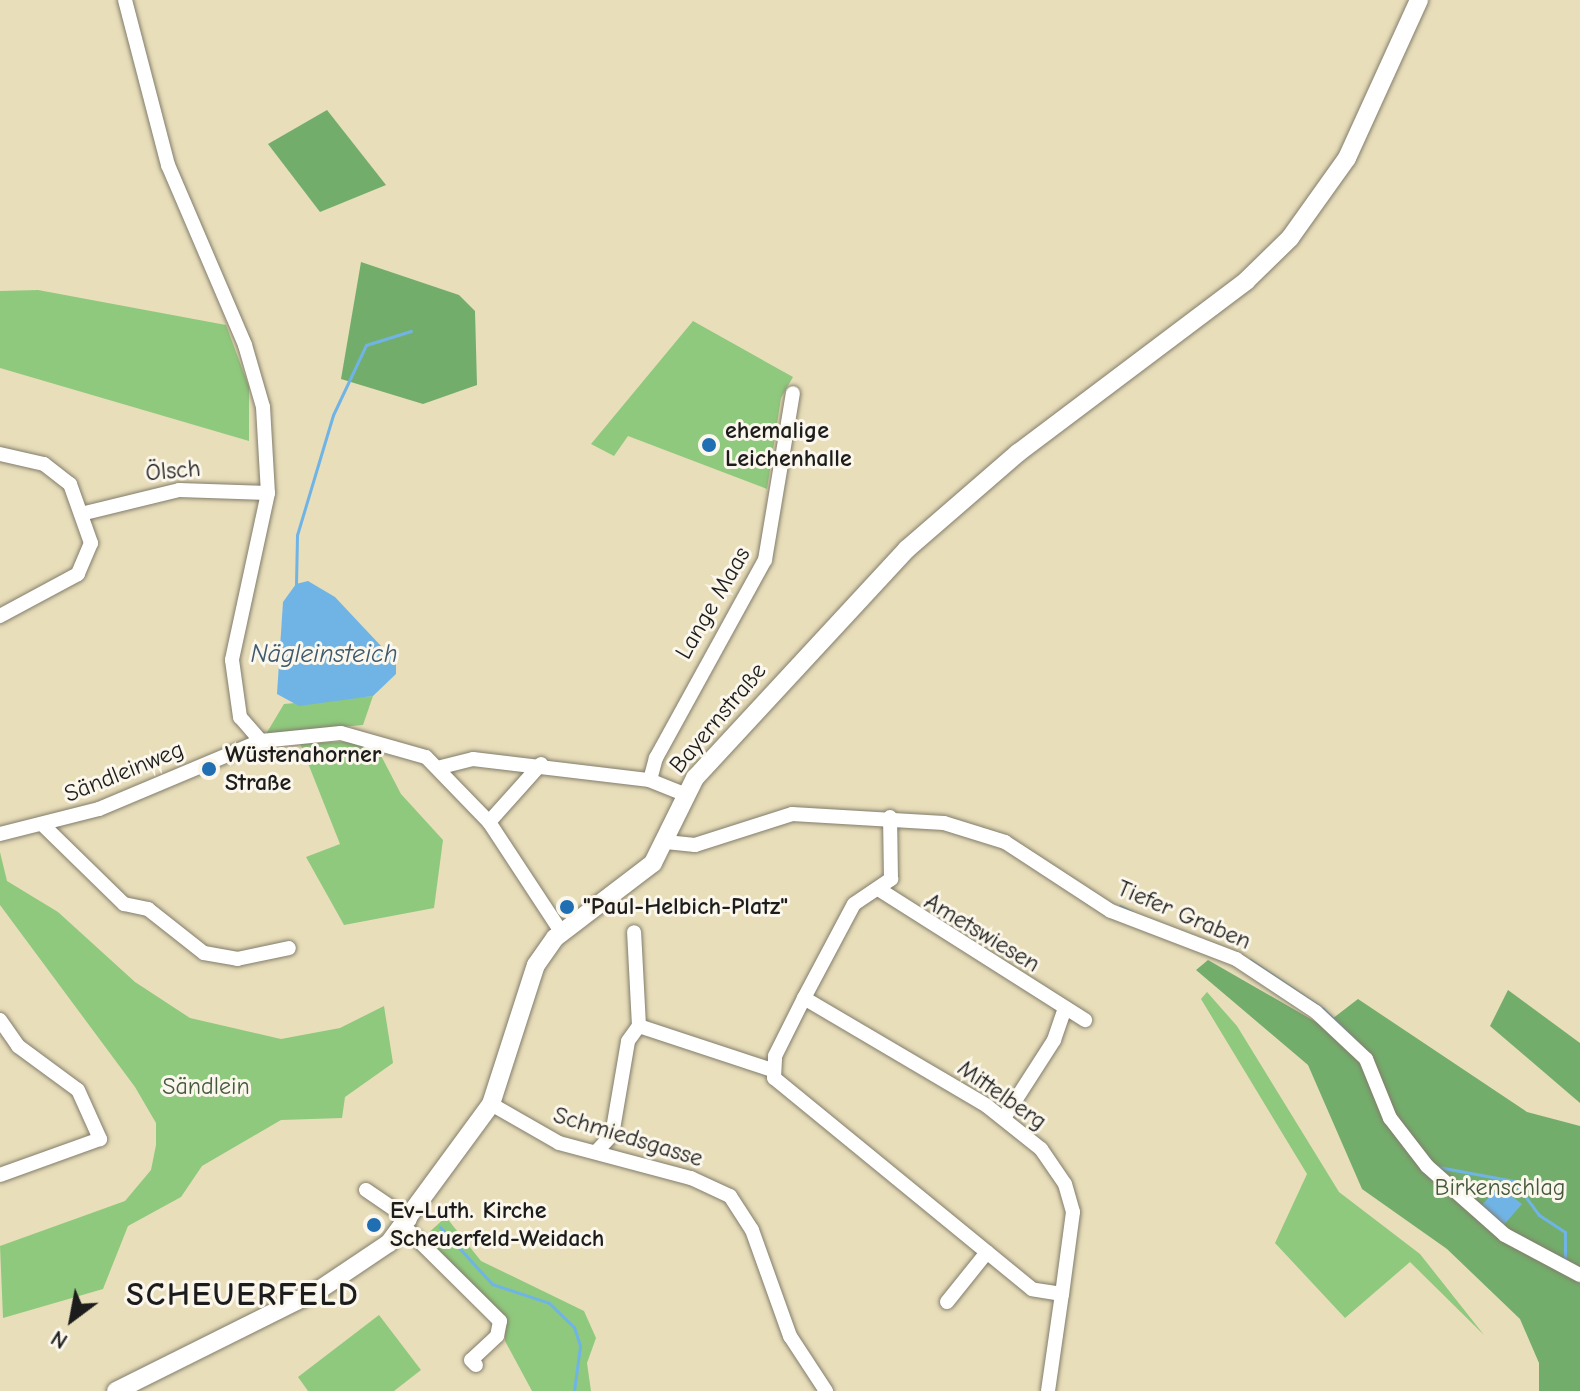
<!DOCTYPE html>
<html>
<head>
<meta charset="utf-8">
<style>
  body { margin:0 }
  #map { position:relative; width:1580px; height:1391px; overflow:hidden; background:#e8deba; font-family:"Comic Neue",sans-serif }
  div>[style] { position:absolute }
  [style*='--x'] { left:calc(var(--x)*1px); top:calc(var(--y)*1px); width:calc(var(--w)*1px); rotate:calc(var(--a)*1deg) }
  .green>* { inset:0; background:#8fc97d }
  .forest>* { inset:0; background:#73ad6c }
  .water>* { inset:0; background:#70b4e6 }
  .stream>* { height:3px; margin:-1.5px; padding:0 1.5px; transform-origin:1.5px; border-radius:1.5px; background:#70b4e6 }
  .roads { filter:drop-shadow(0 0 2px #827d6b) drop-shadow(0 0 2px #827d6b) }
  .street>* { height:14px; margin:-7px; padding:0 7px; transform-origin:7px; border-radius:7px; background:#fff }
  .secondary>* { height:18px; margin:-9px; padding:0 9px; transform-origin:9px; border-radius:9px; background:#fff }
  .dots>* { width:22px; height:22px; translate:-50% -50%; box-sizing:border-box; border:4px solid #fbf7ec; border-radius:50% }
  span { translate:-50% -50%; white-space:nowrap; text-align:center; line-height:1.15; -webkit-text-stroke:6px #fbf7ec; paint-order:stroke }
  .poi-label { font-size:24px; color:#1c1c1c; font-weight:700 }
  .left { translate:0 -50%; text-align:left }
  .street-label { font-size:24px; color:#1c1c1c }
  .park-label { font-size:24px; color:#44593e }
  .water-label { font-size:26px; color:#3e596d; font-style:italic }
  .district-label { font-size:32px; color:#1c1c1c; font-weight:700; letter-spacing:2px }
  .north { position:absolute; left:32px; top:1279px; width:80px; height:80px; -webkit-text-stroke:6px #fbf7ec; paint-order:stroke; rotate:212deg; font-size:22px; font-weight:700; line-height:32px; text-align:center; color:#1c1c1c }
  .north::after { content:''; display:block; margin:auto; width:28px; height:36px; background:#1c1c1c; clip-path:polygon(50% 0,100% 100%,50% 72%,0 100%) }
</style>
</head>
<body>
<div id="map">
  <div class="green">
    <i style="clip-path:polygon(38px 290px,226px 325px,249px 387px,249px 441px,0 368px,0 291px)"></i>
    <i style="clip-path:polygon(693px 321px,793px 377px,781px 398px,767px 489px,628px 436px,614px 456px,591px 444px)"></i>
    <i style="clip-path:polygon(373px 696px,363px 725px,266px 734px,284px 704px)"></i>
    <i style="clip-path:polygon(344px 742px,376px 746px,401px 794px,443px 840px,434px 908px,344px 925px,306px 857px,340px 844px,300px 743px)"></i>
    <i style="clip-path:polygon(0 852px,7px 881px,58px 912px,135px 982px,190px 1018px,281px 1039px,340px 1028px,384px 1006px,393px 1063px,345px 1097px,342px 1118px,281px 1120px,202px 1166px,181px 1197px,128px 1226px,103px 1289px,3px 1318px,0 1246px,125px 1201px,151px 1170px,156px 1145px,156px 1123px,135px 1087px,0 905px)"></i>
    <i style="clip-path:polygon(1207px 992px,1237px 1026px,1339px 1192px,1420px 1254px,1484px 1335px,1410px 1262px,1345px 1318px,1275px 1243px,1307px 1174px,1201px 999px)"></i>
    <i style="clip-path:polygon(446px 1217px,481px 1261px,584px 1311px,596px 1338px,587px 1363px,591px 1391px,532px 1391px,505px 1341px,505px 1316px,425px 1236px)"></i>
    <i style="clip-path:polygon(379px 1315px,421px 1370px,394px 1391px,308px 1391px,298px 1377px)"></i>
  </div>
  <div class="forest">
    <i style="clip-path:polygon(327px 110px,386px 185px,320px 212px,268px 144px)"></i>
    <i style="clip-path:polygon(361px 262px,459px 295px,475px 311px,477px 385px,423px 404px,341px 379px)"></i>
    <i style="clip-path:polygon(1208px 960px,1323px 1026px,1358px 999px,1527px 1112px,1580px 1126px,1580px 1391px,1539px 1391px,1539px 1363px,1520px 1319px,1447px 1249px,1362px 1189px,1308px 1065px,1196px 970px)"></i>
    <i style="clip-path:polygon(1508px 990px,1580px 1043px,1580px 1103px,1490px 1026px)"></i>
  </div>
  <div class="water">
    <i style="clip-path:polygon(308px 581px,335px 597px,396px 662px,396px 674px,373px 696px,299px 706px,277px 694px,283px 602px,296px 584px)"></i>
    <i style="clip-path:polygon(1499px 1187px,1522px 1204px,1502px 1227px,1479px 1208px)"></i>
  </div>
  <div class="stream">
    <i style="--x:296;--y:584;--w:49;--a:-88.8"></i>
    <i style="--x:297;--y:535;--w:125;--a:-73.3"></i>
    <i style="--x:333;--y:415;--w:77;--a:-64.8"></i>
    <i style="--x:366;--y:345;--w:47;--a:-17.3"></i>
    <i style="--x:1120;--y:906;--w:13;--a:27"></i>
    <i style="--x:1250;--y:960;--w:88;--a:33.9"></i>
    <i style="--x:1323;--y:1009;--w:60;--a:44.3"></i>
    <i style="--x:1438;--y:1167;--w:77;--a:10.4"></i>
    <i style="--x:1514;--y:1181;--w:42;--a:53.7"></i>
    <i style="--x:1539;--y:1215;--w:31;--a:33"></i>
    <i style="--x:1565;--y:1232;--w:28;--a:90"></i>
    <i style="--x:440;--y:1227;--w:77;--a:47.6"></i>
    <i style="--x:492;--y:1284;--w:60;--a:18.4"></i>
    <i style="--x:549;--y:1303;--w:35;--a:44"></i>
    <i style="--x:574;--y:1327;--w:20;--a:72"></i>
    <i style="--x:580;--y:1346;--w:45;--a:97.6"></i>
  </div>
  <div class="roads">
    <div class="street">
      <i style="--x:125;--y:0;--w:171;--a:75.4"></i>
      <i style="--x:168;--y:165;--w:196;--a:66.8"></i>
      <i style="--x:245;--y:345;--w:65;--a:73.8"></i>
      <i style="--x:263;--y:407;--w:86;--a:86.7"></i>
      <i style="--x:268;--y:493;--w:171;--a:102.2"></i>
      <i style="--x:232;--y:660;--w:58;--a:82"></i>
      <i style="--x:240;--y:717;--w:32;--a:49"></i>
      <i style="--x:261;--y:741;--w:80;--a:-5.7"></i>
      <i style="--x:341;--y:733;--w:88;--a:15.8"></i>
      <i style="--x:426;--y:757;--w:91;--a:45.9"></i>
      <i style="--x:489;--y:822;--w:133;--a:56.7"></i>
      <i style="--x:0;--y:454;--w:45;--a:12.8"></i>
      <i style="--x:44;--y:464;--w:33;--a:38"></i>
      <i style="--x:70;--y:484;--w:63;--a:70.4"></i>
      <i style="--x:91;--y:543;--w:34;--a:113"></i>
      <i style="--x:78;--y:574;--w:89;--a:151.7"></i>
      <i style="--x:85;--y:513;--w:97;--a:-13.7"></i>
      <i style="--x:179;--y:490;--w:89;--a:1.9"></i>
      <i style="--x:441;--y:767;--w:33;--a:-14"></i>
      <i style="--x:473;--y:759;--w:178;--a:6.8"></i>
      <i style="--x:684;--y:794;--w:37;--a:-158"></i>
      <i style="--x:650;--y:780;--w:23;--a:-75"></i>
      <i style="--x:656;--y:758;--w:226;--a:-61.2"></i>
      <i style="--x:765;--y:560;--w:169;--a:-80.5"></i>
      <i style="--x:489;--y:822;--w:78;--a:-48.1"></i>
      <i style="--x:44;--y:826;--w:112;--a:44.3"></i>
      <i style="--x:124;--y:904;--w:25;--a:12"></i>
      <i style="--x:148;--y:909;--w:71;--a:38.2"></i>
      <i style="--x:204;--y:953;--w:34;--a:10"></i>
      <i style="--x:237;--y:959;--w:53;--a:-11.9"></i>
      <i style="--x:0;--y:834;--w:102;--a:-14.2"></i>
      <i style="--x:99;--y:809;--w:176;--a:-22.8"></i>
      <i style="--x:666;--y:842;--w:29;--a:6"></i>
      <i style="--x:695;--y:845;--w:102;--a:-17.7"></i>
      <i style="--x:792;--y:814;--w:152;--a:3.4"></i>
      <i style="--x:944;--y:823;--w:64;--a:17.3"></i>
      <i style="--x:1005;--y:842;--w:126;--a:33.1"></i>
      <i style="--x:1111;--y:911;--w:134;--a:21"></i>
      <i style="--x:1236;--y:959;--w:96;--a:33.5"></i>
      <i style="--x:1316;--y:1012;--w:69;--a:43.2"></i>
      <i style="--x:1366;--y:1059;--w:64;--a:67.9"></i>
      <i style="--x:1390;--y:1118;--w:61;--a:52.4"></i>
      <i style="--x:1427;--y:1166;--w:104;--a:41.5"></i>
      <i style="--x:1505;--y:1235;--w:85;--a:28.1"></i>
      <i style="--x:880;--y:890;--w:243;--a:32.4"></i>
      <i style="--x:804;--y:998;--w:212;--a:30.5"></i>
      <i style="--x:987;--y:1106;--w:69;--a:38.5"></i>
      <i style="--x:1041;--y:1149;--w:42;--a:55.6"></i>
      <i style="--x:1065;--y:1184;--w:29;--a:74"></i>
      <i style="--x:1073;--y:1212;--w:83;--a:97.6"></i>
      <i style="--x:1062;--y:1294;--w:30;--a:-171"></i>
      <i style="--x:1032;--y:1289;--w:333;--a:-140.7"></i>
      <i style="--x:774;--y:1078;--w:22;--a:-87"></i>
      <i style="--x:775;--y:1056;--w:65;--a:-63.4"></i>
      <i style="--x:804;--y:998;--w:106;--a:-62"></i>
      <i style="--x:854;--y:904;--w:45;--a:-34"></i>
      <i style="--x:891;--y:879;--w:62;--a:-90.9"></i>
      <i style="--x:0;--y:1020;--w:32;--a:55"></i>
      <i style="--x:18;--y:1046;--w:74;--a:36.3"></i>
      <i style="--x:78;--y:1090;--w:54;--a:65.8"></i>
      <i style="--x:100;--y:1139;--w:106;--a:160.2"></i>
      <i style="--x:639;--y:1026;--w:140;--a:18.3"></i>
      <i style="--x:491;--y:1104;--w:78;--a:29.8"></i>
      <i style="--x:559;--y:1143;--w:137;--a:14.9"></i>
      <i style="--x:691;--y:1178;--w:43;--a:24.8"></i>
      <i style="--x:730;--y:1196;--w:40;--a:57.1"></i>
      <i style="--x:752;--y:1230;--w:113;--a:70.3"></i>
      <i style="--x:790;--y:1336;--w:66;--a:56.8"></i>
      <i style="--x:1004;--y:1118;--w:93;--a:-57.3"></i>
      <i style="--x:1054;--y:1040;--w:34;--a:-71"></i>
      <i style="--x:596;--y:1152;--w:23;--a:-47"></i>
      <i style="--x:612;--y:1135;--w:95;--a:-80.3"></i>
      <i style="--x:628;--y:1041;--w:19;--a:-54"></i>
      <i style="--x:639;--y:1026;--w:94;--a:-93"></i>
      <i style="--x:366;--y:1190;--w:53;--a:34.3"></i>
      <i style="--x:404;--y:1226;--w:135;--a:44.7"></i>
      <i style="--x:500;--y:1321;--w:15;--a:101"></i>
      <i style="--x:497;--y:1336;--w:35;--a:137"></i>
      <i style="--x:471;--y:1360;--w:7;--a:45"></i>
      <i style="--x:947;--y:1302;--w:64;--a:-51.3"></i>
      <i style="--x:1048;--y:1391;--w:98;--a:-81.8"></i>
    </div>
    <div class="secondary">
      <i style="--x:116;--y:1391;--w:227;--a:-26.5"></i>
      <i style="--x:319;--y:1290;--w:84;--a:-33.9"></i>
      <i style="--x:389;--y:1243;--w:172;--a:-53.7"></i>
      <i style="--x:491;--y:1104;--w:146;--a:-72.1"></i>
      <i style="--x:536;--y:965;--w:33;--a:-55"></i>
      <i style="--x:555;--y:938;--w:123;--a:-37.4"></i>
      <i style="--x:653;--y:863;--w:95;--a:-63.7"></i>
      <i style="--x:695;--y:778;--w:312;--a:-47.2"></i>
      <i style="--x:907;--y:549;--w:147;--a:-40.9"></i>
      <i style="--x:1018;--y:453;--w:286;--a:-37"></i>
      <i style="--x:1246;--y:281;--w:62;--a:-44.3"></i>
      <i style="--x:1290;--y:238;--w:98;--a:-54.5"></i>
      <i style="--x:1347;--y:158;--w:174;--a:-65.5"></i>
    </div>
  </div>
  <div class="dots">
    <i style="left:709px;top:445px;background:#1f6fb2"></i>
    <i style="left:209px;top:769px;background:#1f6fb2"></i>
    <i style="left:567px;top:907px;background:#1f6fb2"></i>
    <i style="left:374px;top:1225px;background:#1f6fb2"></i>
  </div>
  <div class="poi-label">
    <span class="left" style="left:725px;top:445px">ehemalige<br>Leichenhalle</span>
    <span class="left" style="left:225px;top:769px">Wüstenahorner<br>Straße</span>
    <span class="left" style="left:583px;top:907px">"Paul-Helbich-Platz"</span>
    <span class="left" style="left:390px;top:1225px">Ev-Luth. Kirche<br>Scheuerfeld-Weidach</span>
  </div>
  <div class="street-label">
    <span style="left:173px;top:471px;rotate:-5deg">Ölsch</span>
    <span style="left:713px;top:603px;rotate:-60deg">Lange Maas</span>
    <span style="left:718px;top:718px;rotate:-50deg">Bayernstraße</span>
    <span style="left:124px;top:772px;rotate:-22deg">Sändleinweg</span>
    <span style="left:1184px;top:915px;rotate:23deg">Tiefer Graben</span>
    <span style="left:982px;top:933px;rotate:31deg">Ametswiesen</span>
    <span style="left:1002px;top:1095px;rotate:35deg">Mittelberg</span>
    <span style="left:628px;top:1137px;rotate:17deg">Schmiedsgasse</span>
  </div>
  <div class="park-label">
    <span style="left:206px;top:1087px">Sändlein</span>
    <span style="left:1500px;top:1188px">Birkenschlag</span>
  </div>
  <div class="water-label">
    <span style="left:324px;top:655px">Nägleinsteich</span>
  </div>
  <div class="district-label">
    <span style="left:243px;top:1295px">SCHEUERFELD</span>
  </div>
  <div class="north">N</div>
</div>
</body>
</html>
